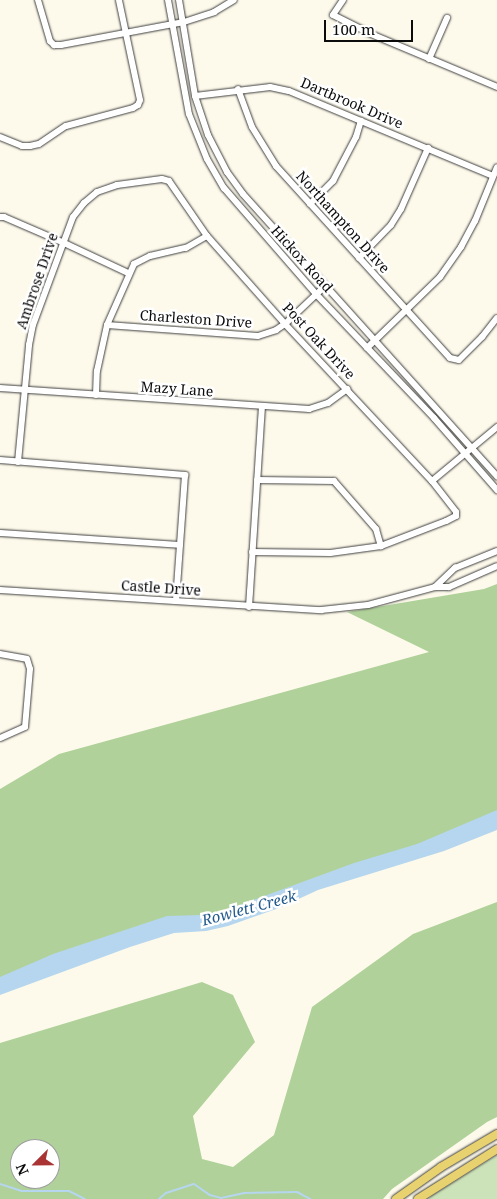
<!DOCTYPE html>
<html>
<head>
<meta charset="utf-8">
<style>
  body { margin:0 }
  #map { position:relative; width:497px; height:1199px; overflow:hidden; background:#fdfaeb; font-family:"Noto Serif",serif }
  div>[style] { position:absolute }
  [style*='--x'] { left:calc(var(--x)*1px); top:calc(var(--y)*1px); width:calc(var(--w)*1px); rotate:calc(var(--a)*1deg) }
  .green>* { inset:0; background:#cce3b9 }
  .forest>* { inset:0; background:#b0d19a }
  .water>* { inset:0; background:#b5d6ee }
  .stream>* { height:2px; margin:-1px; padding:0 1px; transform-origin:1px; border-radius:1px; background:#b5d6ee }
  .roads { filter:drop-shadow(0 0 1px #3e3e3e) drop-shadow(0 0 1px #3e3e3e) }
  .minor>* { height:6px; margin:-3px; padding:0 3px; transform-origin:3px; border-radius:3px; background:#fff }
  .major>* { height:8px; margin:-4px; padding:0 4px; transform-origin:4px; border-radius:4px; background:#e8d16f }
  span { translate:-50% -50%; white-space:nowrap; text-align:center; line-height:1.15; -webkit-text-stroke:5px #fff; paint-order:stroke }
  .street-label { font-size:14px; color:#0b0b0b }
  .water-label { font-size:15px; color:#235a8d; font-style:italic }
  .north { position:absolute; left:10px; top:1139px; width:50px; height:50px; box-sizing:border-box; background:#fff; border:1px solid #9d9d9d; border-radius:50%; rotate:247deg; font-size:14px; font-weight:700; line-height:20px; text-align:center; color:#0b0b0b }
  .north::after { content:''; display:block; margin:auto; width:18px; height:22px; background:#aa3434; clip-path:polygon(50% 0,100% 100%,50% 72%,0 100%) }
  .scale { position:absolute; left:324px; top:20px; width:89px; height:22px; box-sizing:border-box; border:2px solid #0b0b0b; border-top:0; padding-left:6px; font-size:15px; line-height:18px; white-space:nowrap; color:#0b0b0b; -webkit-text-stroke:4px #fff; paint-order:stroke }
</style>
</head>
<body>
<div id="map">
  <div class="green">
    <i style="clip-path:polygon(497px 1155px,497px 1199px,428px 1199px,433px 1195px)"></i>
  </div>
  <div class="forest">
    <i style="clip-path:polygon(497px 584px,497px 816px,356px 877px,160px 929px,0 989px,0 789px,59px 754px,429px 652px,347px 612px,484px 589px)"></i>
    <i style="clip-path:polygon(evenodd,497px 902px,497px 1117px,487px 1122px,392px 1189px,383px 1199px,0 1199px,0 1043px,202px 982px,233px 995px,255px 1042px,193px 1116px,202px 1159px,233px 1167px,274px 1135px,312px 1007px,413px 934px,497px 902px,20px 1149px,50px 1149px,50px 1179px,20px 1179px,20px 1149px)"></i>
  </div>
  <div class="water">
    <i style="clip-path:polygon(497px 810px,497px 830px,444px 851px,318px 890px,279px 908px,228px 926px,206px 931px,174px 933px,130px 947px,0 995px,0 977px,53px 954px,167px 916px,201px 915px,226px 910px,354px 863px,417px 844px)"></i>
  </div>
  <div class="stream">
    <i style="--x:0;--y:1184;--w:22;--a:18"></i>
    <i style="--x:21;--y:1191;--w:48;--a:0"></i>
    <i style="--x:69;--y:1191;--w:18;--a:27"></i>
    <i style="--x:159;--y:1199;--w:9;--a:-41"></i>
    <i style="--x:166;--y:1193;--w:29;--a:-18"></i>
    <i style="--x:194;--y:1184;--w:19;--a:35"></i>
    <i style="--x:210;--y:1195;--w:11;--a:15"></i>
    <i style="--x:221;--y:1198;--w:24;--a:-12"></i>
    <i style="--x:244;--y:1193;--w:53;--a:-1.1"></i>
    <i style="--x:297;--y:1192;--w:15;--a:28"></i>
  </div>
  <div class="roads">
    <div class="minor">
      <i style="--x:38;--y:0;--w:43;--a:73.7"></i>
      <i style="--x:50;--y:41;--w:6;--a:45"></i>
      <i style="--x:54;--y:45;--w:7;--a:0"></i>
      <i style="--x:61;--y:45;--w:125;--a:-10.6"></i>
      <i style="--x:184;--y:22;--w:32;--a:-18"></i>
      <i style="--x:214;--y:12;--w:23;--a:-31"></i>
      <i style="--x:168;--y:0;--w:116;--a:79.6"></i>
      <i style="--x:189;--y:114;--w:48;--a:68.2"></i>
      <i style="--x:207;--y:159;--w:34;--a:60"></i>
      <i style="--x:224;--y:188;--w:140;--a:49"></i>
      <i style="--x:316;--y:294;--w:171;--a:46.4"></i>
      <i style="--x:434;--y:418;--w:96;--a:48.8"></i>
      <i style="--x:179;--y:0;--w:97;--a:80.5"></i>
      <i style="--x:195;--y:96;--w:41;--a:71.6"></i>
      <i style="--x:208;--y:135;--w:42;--a:62.8"></i>
      <i style="--x:227;--y:172;--w:27;--a:54"></i>
      <i style="--x:243;--y:194;--w:380;--a:48"></i>
      <i style="--x:343;--y:0;--w:18;--a:124"></i>
      <i style="--x:333;--y:15;--w:42;--a:26.6"></i>
      <i style="--x:371;--y:34;--w:137;--a:22.8"></i>
      <i style="--x:429;--y:59;--w:45;--a:-66.3"></i>
      <i style="--x:238;--y:89;--w:40;--a:69.8"></i>
      <i style="--x:252;--y:127;--w:46;--a:58.4"></i>
      <i style="--x:276;--y:166;--w:259;--a:47.8"></i>
      <i style="--x:450;--y:358;--w:9;--a:13"></i>
      <i style="--x:459;--y:360;--w:33;--a:-45"></i>
      <i style="--x:482;--y:337;--w:24;--a:-52"></i>
      <i style="--x:195;--y:96;--w:76;--a:-6.8"></i>
      <i style="--x:270;--y:87;--w:19;--a:12"></i>
      <i style="--x:289;--y:91;--w:221;--a:22.6"></i>
      <i style="--x:0;--y:137;--w:24;--a:22"></i>
      <i style="--x:22;--y:146;--w:8;--a:0"></i>
      <i style="--x:30;--y:146;--w:9;--a:-13"></i>
      <i style="--x:39;--y:144;--w:32;--a:-34"></i>
      <i style="--x:66;--y:126;--w:69;--a:-15"></i>
      <i style="--x:133;--y:108;--w:6;--a:-31"></i>
      <i style="--x:138;--y:105;--w:5;--a:-68"></i>
      <i style="--x:140;--y:100;--w:102;--a:-101.9"></i>
      <i style="--x:310;--y:204;--w:33;--a:-45"></i>
      <i style="--x:333;--y:181;--w:50;--a:-62.4"></i>
      <i style="--x:356;--y:137;--w:17;--a:-73"></i>
      <i style="--x:0;--y:217;--w:4;--a:0"></i>
      <i style="--x:4;--y:217;--w:63;--a:23.3"></i>
      <i style="--x:62;--y:242;--w:73;--a:25.2"></i>
      <i style="--x:359;--y:258;--w:46;--a:-45.9"></i>
      <i style="--x:391;--y:225;--w:19;--a:-58"></i>
      <i style="--x:401;--y:209;--w:67;--a:-66.1"></i>
      <i style="--x:107;--y:325;--w:151;--a:4.2"></i>
      <i style="--x:258;--y:336;--w:19;--a:-18"></i>
      <i style="--x:276;--y:330;--w:11;--a:-34"></i>
      <i style="--x:285;--y:324;--w:55;--a:-43.5"></i>
      <i style="--x:367;--y:348;--w:102;--a:-44.2"></i>
      <i style="--x:440;--y:277;--w:37;--a:-55"></i>
      <i style="--x:461;--y:247;--w:30;--a:-62"></i>
      <i style="--x:475;--y:221;--w:58;--a:-67.8"></i>
      <i style="--x:0;--y:388;--w:310;--a:3.9"></i>
      <i style="--x:309;--y:409;--w:20;--a:-18"></i>
      <i style="--x:328;--y:403;--w:24;--a:-36"></i>
      <i style="--x:96;--y:395;--w:24;--a:-88"></i>
      <i style="--x:97;--y:371;--w:47;--a:-77.7"></i>
      <i style="--x:107;--y:325;--w:67;--a:-66.1"></i>
      <i style="--x:134;--y:264;--w:18;--a:-27"></i>
      <i style="--x:150;--y:256;--w:37;--a:-13"></i>
      <i style="--x:186;--y:248;--w:24;--a:-30"></i>
      <i style="--x:0;--y:460;--w:186;--a:4.6"></i>
      <i style="--x:185;--y:475;--w:126;--a:94.1"></i>
      <i style="--x:18;--y:462;--w:118;--a:-84.6"></i>
      <i style="--x:29;--y:345;--w:20;--a:-79"></i>
      <i style="--x:33;--y:325;--w:115;--a:-69.7"></i>
      <i style="--x:73;--y:217;--w:18;--a:-52"></i>
      <i style="--x:84;--y:203;--w:17;--a:-40"></i>
      <i style="--x:97;--y:192;--w:21;--a:-19"></i>
      <i style="--x:117;--y:185;--w:45;--a:-7.6"></i>
      <i style="--x:162;--y:179;--w:7;--a:16"></i>
      <i style="--x:169;--y:181;--w:67;--a:55.4"></i>
      <i style="--x:207;--y:236;--w:118;--a:48.4"></i>
      <i style="--x:285;--y:324;--w:215;--a:46.9"></i>
      <i style="--x:432;--y:481;--w:39;--a:52"></i>
      <i style="--x:456;--y:512;--w:4;--a:90"></i>
      <i style="--x:456;--y:516;--w:11;--a:153"></i>
      <i style="--x:446;--y:521;--w:70;--a:159"></i>
      <i style="--x:381;--y:546;--w:51;--a:172.2"></i>
      <i style="--x:330;--y:553;--w:78;--a:-179.3"></i>
      <i style="--x:257;--y:480;--w:77;--a:0.7"></i>
      <i style="--x:334;--y:481;--w:64;--a:48.8"></i>
      <i style="--x:376;--y:529;--w:18;--a:74"></i>
      <i style="--x:432;--y:481;--w:85;--a:-39.7"></i>
      <i style="--x:0;--y:533;--w:180;--a:3.8"></i>
      <i style="--x:435;--y:587;--w:28;--a:-44"></i>
      <i style="--x:455;--y:568;--w:45;--a:-22"></i>
      <i style="--x:0;--y:590;--w:322;--a:3.6"></i>
      <i style="--x:321;--y:610;--w:47;--a:-6.1"></i>
      <i style="--x:368;--y:605;--w:69;--a:-15"></i>
      <i style="--x:435;--y:587;--w:14;--a:0"></i>
      <i style="--x:449;--y:587;--w:52;--a:-23.6"></i>
      <i style="--x:249;--y:607;--w:200;--a:-86.3"></i>
      <i style="--x:0;--y:654;--w:27;--a:10"></i>
      <i style="--x:27;--y:659;--w:10;--a:73"></i>
      <i style="--x:30;--y:669;--w:58;--a:94.9"></i>
      <i style="--x:25;--y:727;--w:27;--a:156"></i>
    </div>
    <div class="major">
      <i style="--x:396;--y:1199;--w:55;--a:-35.4"></i>
      <i style="--x:441;--y:1167;--w:65;--a:-30.5"></i>
      <i style="--x:418;--y:1199;--w:93;--a:-32.3"></i>
    </div>
  </div>
  <div class="street-label">
    <span style="left:352px;top:103px;rotate:23deg">Dartbrook Drive</span>
    <span style="left:343px;top:222px;rotate:48deg">Northampton Drive</span>
    <span style="left:302px;top:259px;rotate:48deg">Hickox Road</span>
    <span style="left:37px;top:281px;rotate:-71deg">Ambrose Drive</span>
    <span style="left:196px;top:319px;rotate:4deg">Charleston Drive</span>
    <span style="left:319px;top:341px;rotate:47deg">Post Oak Drive</span>
    <span style="left:177px;top:389px;rotate:4deg">Mazy Lane</span>
    <span style="left:161px;top:588px;rotate:4deg">Castle Drive</span>
  </div>
  <div class="water-label">
    <span style="left:249px;top:908px;rotate:-15deg">Rowlett Creek</span>
  </div>
  <div class="north">N</div>
  <div class="scale">100 m</div>
</div>
</body>
</html>
